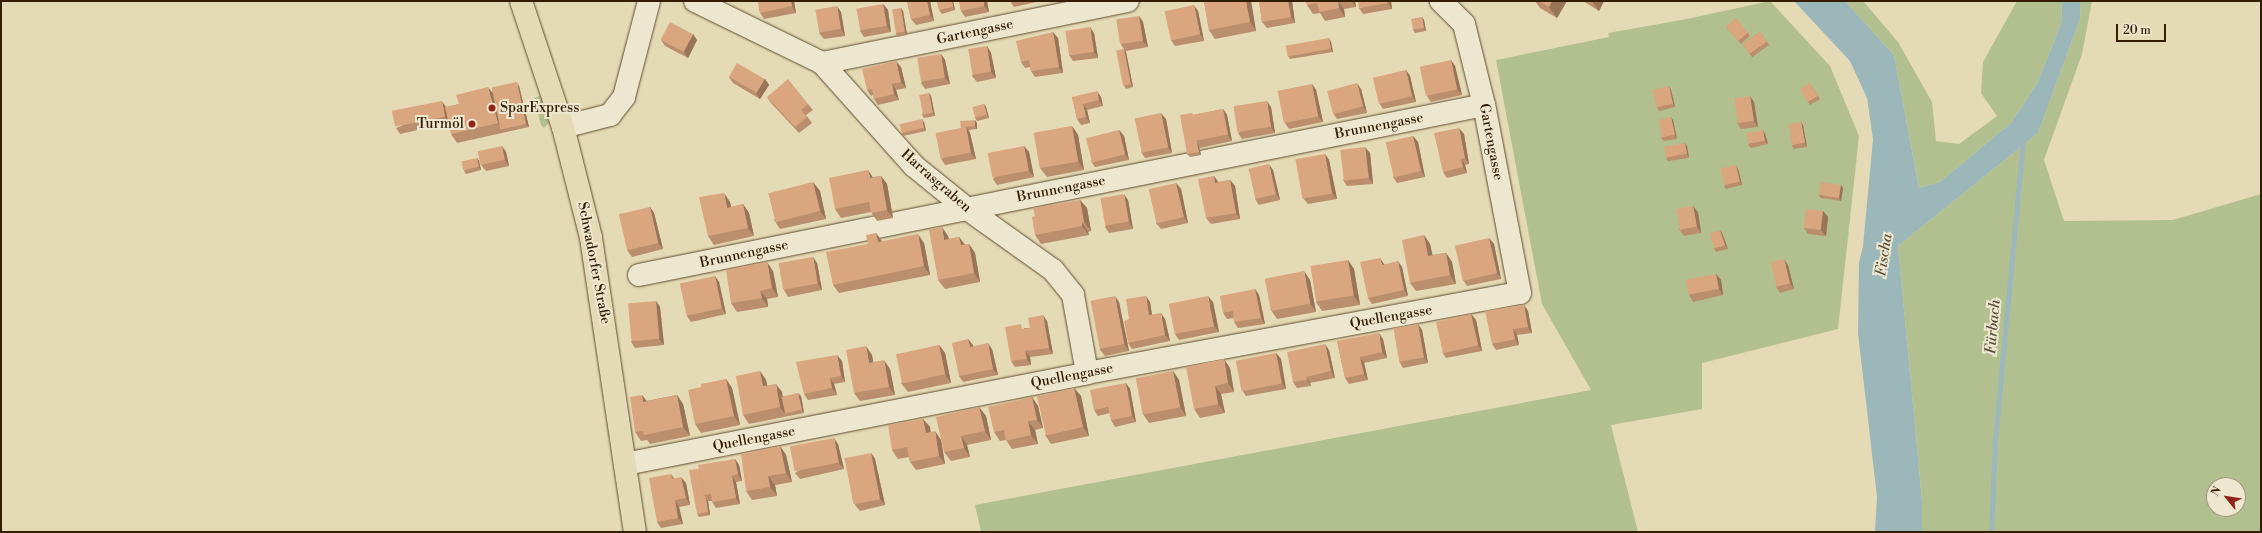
<!DOCTYPE html>
<html>
<head>
<meta charset="utf-8">
<style>
  body { margin:0 }
  #map { position:relative; width:2262px; height:533px; overflow:hidden; background:#e5dab6; font-family:"Libre Bodoni",serif }
  div>[style] { position:absolute }
  [style*='--x'] { left:calc(var(--x)*1px); top:calc(var(--y)*1px); width:calc(var(--w)*1px); rotate:calc(var(--a)*1deg) }
  .green>* { inset:0; background:#b2c090 }
  .water>* { inset:0; background:#9cb7ba }
  .stream>* { height:5px; margin:-2.5px; padding:0 2.5px; transform-origin:2.5px; border-radius:2.5px; background:#9cb7ba }
  .roads { filter:drop-shadow(0 0 1px #604c2e) drop-shadow(0 0 1px #604c2e) }
  .minor>* { height:22px; margin:-11px; padding:0 11px; transform-origin:11px; border-radius:11px; background:#eee7d0 }
  .major>* { height:22px; margin:-11px; padding:0 11px; transform-origin:11px; border-radius:11px; background:#e5dab6 }
  .wall>* { inset:0; background:#bb8f6d; transform-origin:0 0 }
  .shaded-wall>* { inset:0; background:#987459 }
  .building>* { inset:0; background:#d9a67f; transform-origin:0 0 }
  .dots>* { width:11px; height:11px; translate:-50% -50%; box-sizing:border-box; border:2px solid #eee7d0; border-radius:50% }
  span { translate:-50% -50%; white-space:nowrap; text-align:center; line-height:1.15; -webkit-text-stroke:4px #eee7d0; paint-order:stroke }
  .street-label { font-size:14px; color:#331d00 }
  .poi-label { font-size:14px; color:#331d00 }
  .left { translate:0 -50%; text-align:left }
  .right { translate:-100% -50%; text-align:right }
  .water-label { font-size:15px; color:#524b38; font-style:italic }
  .frame { position:absolute; inset:0; border:2px solid #331d00; pointer-events:none }
  .north { position:absolute; left:2206px; top:477px; width:40px; height:40px; box-sizing:border-box; background:#eee7d0; border:1px solid #a3967d; border-radius:50%; rotate:300deg; font-size:11px; font-weight:700; line-height:16px; text-align:center; color:#331d00 }
  .north::after { content:''; display:block; margin:auto; width:14px; height:18px; background:#8f2418; clip-path:polygon(50% 0,100% 100%,50% 72%,0 100%) }
  .scale { position:absolute; left:2116px; top:24px; width:50px; height:18px; box-sizing:border-box; border:2px solid #331d00; border-top:0; padding-left:5px; font-size:12px; line-height:14px; white-space:nowrap; color:#331d00; -webkit-text-stroke:3px #eee7d0; paint-order:stroke }
</style>
</head>
<body>
<div id="map">
  <div class="green">
    <i style="clip-path:polygon(1770px 1px,1830px 66px,1859px 136px,1838px 329px,1702px 363px,1702px 409px,1611px 425px,1638px 532px,981px 532px,975px 505px,1591px 390px,1542px 304px,1496px 60px,1609px 37px,1608px 33px,1687px 19px)"></i>
    <i style="clip-path:polygon(1845px 1px,1863px 1px,1898px 42px,1932px 102px,1936px 141px,1959px 144px,1997px 116px,1981px 93px,1983px 62px,2017px 1px,2062px 1px,2061px 24px,2037px 84px,2011px 123px,1940px 182px,1919px 188px,1894px 55px)"></i>
    <i style="clip-path:polygon(evenodd,2081px 1px,2092px 1px,2082px 54px,2044px 160px,2064px 221px,2173px 220px,2261px 194px,2261px 532px,1922px 532px,1922px 500px,1898px 246px,2038px 133px,2080px 19px,2081px 1px,2214px 485px,2238px 485px,2238px 509px,2214px 509px,2214px 485px)"></i>
    <i style="clip-path:polygon(540px 96px,549px 123px,544px 128px,541px 125px,534px 98px)"></i>
  </div>
  <div class="water">
    <i style="clip-path:polygon(1794px 1px,1845px 1px,1894px 55px,1919px 188px,1940px 182px,2011px 123px,2037px 84px,2061px 24px,2062px 1px,2081px 1px,2080px 19px,2038px 133px,1898px 246px,1922px 500px,1922px 532px,1875px 532px,1877px 497px,1858px 333px,1859px 263px,1863px 246px,1873px 139px,1867px 98px,1850px 61px)"></i>
  </div>
  <div class="stream">
    <i style="--x:1991;--y:532;--w:91;--a:-87.5"></i>
    <i style="--x:1995;--y:441;--w:302;--a:-84.7"></i>
  </div>
  <div class="roads">
    <div class="minor">
      <i style="--x:695;--y:1;--w:141;--a:26"></i>
      <i style="--x:822;--y:63;--w:138;--a:48.2"></i>
      <i style="--x:914;--y:166;--w:67;--a:38.9"></i>
      <i style="--x:966;--y:208;--w:107;--a:35.5"></i>
      <i style="--x:1053;--y:270;--w:32;--a:51"></i>
      <i style="--x:1073;--y:295;--w:79;--a:79.8"></i>
      <i style="--x:822;--y:63;--w:312;--a:-11.5"></i>
      <i style="--x:563;--y:127;--w:49;--a:-14.3"></i>
      <i style="--x:610;--y:115;--w:23;--a:-52"></i>
      <i style="--x:624;--y:97;--w:99;--a:-75.4"></i>
      <i style="--x:639;--y:275;--w:862;--a:-11.38"></i>
      <i style="--x:625;--y:464;--w:471;--a:-11.1"></i>
      <i style="--x:1087;--y:373;--w:440;--a:-10.5"></i>
      <i style="--x:1520;--y:293;--w:191;--a:-100.8"></i>
      <i style="--x:1484;--y:105;--w:83;--a:-103.9"></i>
      <i style="--x:1464;--y:24;--w:33;--a:-135"></i>
    </div>
    <div class="major">
      <i style="--x:521;--y:1;--w:133;--a:71.6"></i>
      <i style="--x:563;--y:127;--w:114;--a:75.8"></i>
      <i style="--x:591;--y:238;--w:297;--a:81.5"></i>
    </div>
  </div>
  <div class="wall">
    <i style="clip-path:polygon(758px 1px,794px 1px,796px 13px,764px 19px,760px 13px)"></i>
    <i style="clip-path:polygon(907px 1px,930px 1px,934px 21px,916px 25px,911px 19px)"></i>
    <i style="clip-path:polygon(937px 1px,953px 1px,955px 10px,942px 14px,939px 10px)"></i>
    <i style="clip-path:polygon(959px 1px,987px 1px,989px 12px,965px 17px,961px 11px)"></i>
    <i style="clip-path:polygon(1010px 1px,1041px 1px,1014px 7px)"></i>
    <i style="clip-path:polygon(1204px 1px,1251px 1px,1256px 31px,1215px 39px,1209px 30px)"></i>
    <i style="clip-path:polygon(1259px 1px,1292px 1px,1295px 23px,1267px 28px,1262px 22px)"></i>
    <i style="clip-path:polygon(1306px 1px,1355px 1px,1356px 7px,1344px 9px,1345px 17px,1325px 21px,1320px 13px,1313px 14px,1307px 5px)"></i>
    <i style="clip-path:polygon(1391px 1px,1392px 9px,1363px 14px,1359px 8px)"></i>
    <i style="clip-path:polygon(1535px 1px,1567px 1px,1557px 18px,1540px 8px)"></i>
    <i style="clip-path:polygon(1583px 1px,1604px 1px,1599px 11px)"></i>
    <i style="clip-path:polygon(883px 4px,888px 10px,891px 32px,864px 37px,860px 31px)"></i>
    <i style="clip-path:polygon(901px 8px,903px 11px,907px 35px,898px 37px,896px 34px)"></i>
    <i style="clip-path:polygon(1198px 11px,1204px 41px,1175px 46px,1171px 40px)"></i>
    <i style="clip-path:polygon(841px 12px,845px 36px,824px 39px,819px 33px)"></i>
    <i style="clip-path:polygon(1139px 16px,1143px 22px,1148px 47px,1126px 51px,1126px 52px,1133px 87px,1126px 89px,1124px 86px,1124px 49px,1121px 45px)"></i>
    <i style="clip-path:polygon(1422px 17px,1424px 20px,1426px 31px,1415px 33px,1413px 30px)"></i>
    <i style="clip-path:polygon(1726px 27px,1748px 33px,1750px 36px,1741px 44px)"></i>
    <i style="clip-path:polygon(1053px 32px,1058px 38px,1063px 73px,1035px 77px,1031px 71px,1030px 67px,1025px 68px,1021px 62px)"></i>
    <i style="left:1760px;top:32px;width:16px;height:21px;rotate:55deg"></i>
    <i style="clip-path:polygon(1094px 33px,1098px 58px,1073px 61px,1069px 55px)"></i>
    <i style="clip-path:polygon(1329px 38px,1331px 42px,1333px 52px,1290px 59px,1288px 56px)"></i>
    <i style="clip-path:polygon(661px 40px,697px 40px,688px 58px,665px 46px)"></i>
    <i style="clip-path:polygon(987px 46px,991px 53px,996px 78px,977px 82px,972px 76px)"></i>
    <i style="clip-path:polygon(941px 54px,945px 60px,950px 84px,925px 89px,921px 83px)"></i>
    <i style="clip-path:polygon(1451px 60px,1455px 66px,1462px 95px,1431px 102px,1427px 96px)"></i>
    <i style="clip-path:polygon(901px 67px,906px 88px,896px 90px,899px 100px,878px 105px,874px 99px,873px 95px,871px 96px,867px 90px)"></i>
    <i style="clip-path:polygon(1406px 70px,1410px 76px,1416px 102px,1383px 109px,1379px 103px)"></i>
    <i style="clip-path:polygon(729px 77px,765px 79px,769px 85px,760px 99px,733px 83px)"></i>
    <i style="clip-path:polygon(1312px 84px,1316px 90px,1323px 122px,1289px 129px,1285px 123px)"></i>
    <i style="clip-path:polygon(519px 86px,529px 127px,457px 143px,451px 134px,449px 123px,400px 134px,396px 128px,446px 107px,459px 104px,492px 92px)"></i>
    <i style="clip-path:polygon(1669px 86px,1671px 90px,1675px 107px,1659px 111px,1657px 108px)"></i>
    <i style="clip-path:polygon(1812px 86px,1820px 99px,1810px 105px,1808px 102px)"></i>
    <i style="clip-path:polygon(1361px 89px,1367px 113px,1337px 119px,1333px 113px)"></i>
    <i style="clip-path:polygon(929px 93px,931px 96px,935px 116px,924px 118px,922px 115px)"></i>
    <i style="clip-path:polygon(767px 97px,808px 104px,813px 110px,806px 115px,812px 123px,799px 133px,771px 103px)"></i>
    <i style="clip-path:polygon(1072px 97px,1101px 97px,1103px 106px,1087px 110px,1090px 123px,1081px 125px,1077px 119px)"></i>
    <i style="clip-path:polygon(1754px 102px,1758px 127px,1741px 129px,1737px 123px)"></i>
    <i style="clip-path:polygon(984px 104px,986px 107px,989px 118px,977px 121px,975px 118px)"></i>
    <i style="clip-path:polygon(1271px 107px,1275px 133px,1242px 139px,1238px 133px)"></i>
    <i style="clip-path:polygon(1223px 109px,1227px 115px,1232px 141px,1200px 148px,1199px 146px,1201px 155px,1190px 157px,1187px 154px,1192px 113px,1193px 115px)"></i>
    <i style="clip-path:polygon(1166px 119px,1172px 153px,1145px 158px,1141px 152px)"></i>
    <i style="clip-path:polygon(1673px 120px,1677px 139px,1664px 141px,1661px 138px)"></i>
    <i style="clip-path:polygon(924px 122px,926px 131px,903px 136px,901px 133px)"></i>
    <i style="clip-path:polygon(977px 123px,977px 129px,969px 130px,970px 133px,976px 159px,945px 165px,941px 159px,961px 128px)"></i>
    <i style="clip-path:polygon(1803px 125px,1807px 147px,1794px 149px,1792px 146px)"></i>
    <i style="clip-path:polygon(1072px 126px,1078px 135px,1084px 170px,1047px 177px,1040px 168px)"></i>
    <i style="clip-path:polygon(1119px 130px,1124px 136px,1129px 160px,1095px 167px,1091px 161px)"></i>
    <i style="clip-path:polygon(1763px 130px,1765px 134px,1768px 144px,1751px 148px,1748px 145px)"></i>
    <i style="clip-path:polygon(1464px 134px,1469px 164px,1465px 165px,1467px 173px,1447px 178px,1443px 172px)"></i>
    <i style="clip-path:polygon(1413px 136px,1418px 142px,1425px 177px,1397px 183px,1393px 177px)"></i>
    <i style="clip-path:polygon(1685px 143px,1687px 146px,1689px 158px,1668px 161px,1666px 158px)"></i>
    <i style="clip-path:polygon(502px 146px,506px 152px,509px 166px,486px 171px,481px 165px)"></i>
    <i style="clip-path:polygon(1024px 146px,1029px 152px,1034px 177px,997px 185px,993px 179px)"></i>
    <i style="clip-path:polygon(1370px 153px,1373px 184px,1347px 186px,1343px 180px)"></i>
    <i style="clip-path:polygon(1325px 154px,1329px 160px,1337px 199px,1308px 204px,1303px 198px)"></i>
    <i style="clip-path:polygon(477px 158px,479px 161px,481px 170px,466px 174px,464px 171px)"></i>
    <i style="clip-path:polygon(1738px 169px,1742px 185px,1726px 189px,1724px 186px)"></i>
    <i style="clip-path:polygon(1273px 170px,1280px 200px,1259px 205px,1255px 199px)"></i>
    <i style="clip-path:polygon(881px 176px,887px 184px,893px 218px,877px 221px,871px 212px,841px 218px,835px 209px,873px 177px)"></i>
    <i style="clip-path:polygon(1214px 176px,1218px 182px,1230px 180px,1235px 186px,1240px 219px,1211px 224px,1206px 218px)"></i>
    <i style="clip-path:polygon(813px 182px,820px 191px,826px 219px,780px 229px,774px 220px)"></i>
    <i style="clip-path:polygon(1176px 183px,1181px 189px,1188px 223px,1161px 229px,1156px 223px)"></i>
    <i style="clip-path:polygon(1843px 188px,1841px 201px,1821px 198px,1818px 195px)"></i>
    <i style="clip-path:polygon(1080px 200px,1087px 208px,1091px 231px,1088px 232px,1089px 235px,1041px 244px,1035px 235px)"></i>
    <i style="clip-path:polygon(1128px 200px,1133px 229px,1109px 233px,1105px 227px)"></i>
    <i style="clip-path:polygon(730px 202px,731px 207px,743px 204px,749px 213px,754px 236px,714px 245px,708px 236px)"></i>
    <i style="clip-path:polygon(650px 207px,654px 213px,663px 249px,632px 257px,627px 250px)"></i>
    <i style="clip-path:polygon(1823px 211px,1828px 217px,1826px 236px,1808px 234px,1804px 228px)"></i>
    <i style="clip-path:polygon(1698px 212px,1701px 233px,1684px 236px,1679px 229px)"></i>
    <i style="clip-path:polygon(1720px 230px,1722px 233px,1728px 249px,1716px 252px,1714px 249px)"></i>
    <i style="clip-path:polygon(876px 233px,882px 241px,924px 243px,930px 275px,839px 293px,833px 285px,868px 244px)"></i>
    <i style="clip-path:polygon(1424px 235px,1430px 244px,1432px 255px,1446px 253px,1452px 262px,1456px 284px,1416px 291px,1410px 283px)"></i>
    <i style="clip-path:polygon(948px 236px,949px 239px,959px 237px,965px 245px,969px 244px,975px 253px,980px 282px,945px 289px,938px 280px)"></i>
    <i style="clip-path:polygon(1489px 238px,1494px 244px,1501px 279px,1467px 286px,1463px 280px)"></i>
    <i style="clip-path:polygon(1348px 260px,1354px 269px,1360px 305px,1322px 311px,1316px 302px)"></i>
    <i style="clip-path:polygon(817px 263px,822px 290px,788px 297px,784px 290px)"></i>
    <i style="clip-path:polygon(1384px 264px,1402px 267px,1408px 296px,1372px 304px,1368px 298px)"></i>
    <i style="clip-path:polygon(1788px 265px,1794px 289px,1780px 293px,1776px 287px)"></i>
    <i style="clip-path:polygon(773px 271px,778px 297px,767px 299px,768px 307px,737px 312px,731px 303px)"></i>
    <i style="clip-path:polygon(1716px 274px,1721px 280px,1723px 295px,1693px 302px,1689px 295px)"></i>
    <i style="clip-path:polygon(715px 276px,719px 282px,726px 314px,691px 322px,687px 316px)"></i>
    <i style="clip-path:polygon(1310px 280px,1316px 312px,1277px 319px,1271px 310px)"></i>
    <i style="clip-path:polygon(1255px 289px,1259px 295px,1265px 324px,1238px 328px,1234px 322px,1234px 318px,1227px 319px,1223px 313px)"></i>
    <i style="clip-path:polygon(656px 301px,660px 307px,664px 345px,635px 348px,631px 342px)"></i>
    <i style="clip-path:polygon(1119px 302px,1129px 351px,1105px 356px,1100px 350px)"></i>
    <i style="clip-path:polygon(1150px 302px,1152px 315px,1165px 319px,1170px 341px,1132px 349px,1128px 343px,1129px 319px)"></i>
    <i style="clip-path:polygon(1213px 302px,1219px 332px,1179px 340px,1175px 334px)"></i>
    <i style="clip-path:polygon(1524px 305px,1528px 311px,1532px 333px,1517px 335px,1519px 345px,1496px 350px,1492px 344px)"></i>
    <i style="clip-path:polygon(1471px 314px,1476px 320px,1482px 351px,1446px 358px,1442px 352px)"></i>
    <i style="clip-path:polygon(1047px 321px,1053px 354px,1030px 357px,1031px 365px,1015px 367px,1011px 361px,1024px 328px,1030px 328px)"></i>
    <i style="clip-path:polygon(1418px 324px,1422px 330px,1428px 363px,1403px 368px,1399px 361px)"></i>
    <i style="clip-path:polygon(968px 339px,973px 346px,992px 349px,998px 375px,963px 382px,959px 376px)"></i>
    <i style="clip-path:polygon(1383px 339px,1387px 358px,1364px 363px,1368px 380px,1349px 384px,1345px 378px,1337px 341px)"></i>
    <i style="clip-path:polygon(939px 345px,945px 353px,951px 383px,908px 392px,901px 383px)"></i>
    <i style="clip-path:polygon(1329px 350px,1335px 378px,1310px 383px,1311px 386px,1297px 388px,1293px 382px)"></i>
    <i style="clip-path:polygon(1276px 353px,1281px 359px,1286px 389px,1246px 396px,1242px 390px)"></i>
    <i style="clip-path:polygon(872px 355px,873px 362px,890px 369px,895px 395px,860px 401px,854px 393px)"></i>
    <i style="clip-path:polygon(842px 361px,845px 382px,834px 384px,837px 395px,808px 400px,804px 394px)"></i>
    <i style="clip-path:polygon(1230px 368px,1234px 392px,1221px 394px,1225px 413px,1200px 418px,1194px 409px)"></i>
    <i style="clip-path:polygon(760px 371px,766px 380px,767px 385px,782px 392px,782px 396px,801px 396px,804px 413px,749px 424px,743px 415px)"></i>
    <i style="clip-path:polygon(1173px 371px,1179px 380px,1186px 416px,1149px 423px,1143px 414px)"></i>
    <i style="clip-path:polygon(726px 379px,732px 388px,740px 425px,701px 433px,695px 424px,701px 387px)"></i>
    <i style="clip-path:polygon(1126px 383px,1130px 389px,1136px 422px,1115px 427px,1111px 420px,1110px 413px,1098px 416px,1094px 410px)"></i>
    <i style="clip-path:polygon(1074px 388px,1081px 396px,1089px 436px,1051px 444px,1045px 435px)"></i>
    <i style="clip-path:polygon(642px 395px,646px 401px,677px 395px,683px 404px,690px 436px,650px 444px,647px 440px,641px 441px,635px 432px)"></i>
    <i style="clip-path:polygon(1032px 397px,1038px 406px,1043px 428px,1035px 430px,1038px 444px,1012px 449px,1006px 440px,1000px 441px,994px 432px)"></i>
    <i style="clip-path:polygon(979px 407px,986px 416px,991px 440px,967px 445px,970px 457px,951px 461px,944px 452px)"></i>
    <i style="clip-path:polygon(923px 419px,930px 427px,930px 432px,941px 440px,945px 464px,916px 470px,910px 462px,909px 457px,898px 459px,892px 450px)"></i>
    <i style="clip-path:polygon(838px 444px,844px 469px,800px 479px,795px 473px)"></i>
    <i style="clip-path:polygon(780px 446px,786px 455px,792px 482px,775px 485px,777px 496px,752px 500px,746px 491px)"></i>
    <i style="clip-path:polygon(871px 453px,875px 459px,885px 505px,860px 511px,855px 505px)"></i>
    <i style="clip-path:polygon(735px 459px,739px 465px,742px 481px,736px 482px,740px 504px,716px 508px,712px 502px,712px 501px,708px 501px,710px 515px,699px 517px,697px 514px,699px 469px)"></i>
    <i style="clip-path:polygon(671px 474px,674px 478px,686px 483px,690px 505px,679px 507px,683px 524px,661px 528px,657px 522px)"></i>
  </div>
  <div class="shaded-wall">
    <i style="clip-path:polygon(791px 1px,794px 1px,796px 13px,792px 6px)"></i>
    <i style="clip-path:polygon(927px 1px,930px 1px,934px 21px,930px 15px)"></i>
    <i style="clip-path:polygon(952px 1px,953px 1px,955px 10px,953px 7px)"></i>
    <i style="clip-path:polygon(984px 1px,987px 1px,989px 12px,984px 6px)"></i>
    <i style="clip-path:polygon(1246px 1px,1251px 1px,1256px 31px,1250px 22px)"></i>
    <i style="clip-path:polygon(1288px 1px,1292px 1px,1295px 23px,1291px 17px)"></i>
    <i style="clip-path:polygon(1338px 1px,1344px 9px,1345px 17px,1339px 8px)"></i>
    <i style="clip-path:polygon(1352px 1px,1355px 1px,1356px 7px)"></i>
    <i style="clip-path:polygon(1387px 1px,1391px 1px,1392px 9px,1388px 3px)"></i>
    <i style="clip-path:polygon(1552px 1px,1567px 1px,1557px 18px,1549px 7px)"></i>
    <i style="clip-path:polygon(1592px 1px,1604px 1px,1599px 11px)"></i>
    <i style="clip-path:polygon(883px 4px,888px 10px,891px 32px,887px 26px)"></i>
    <i style="clip-path:polygon(1194px 5px,1198px 11px,1204px 41px,1200px 34px)"></i>
    <i style="clip-path:polygon(837px 6px,841px 12px,845px 36px,841px 29px)"></i>
    <i style="clip-path:polygon(901px 8px,903px 11px,907px 35px,905px 32px)"></i>
    <i style="clip-path:polygon(1139px 16px,1143px 22px,1148px 47px,1143px 41px)"></i>
    <i style="clip-path:polygon(1422px 17px,1424px 20px,1426px 31px,1424px 28px)"></i>
    <i style="clip-path:polygon(1090px 27px,1094px 33px,1098px 58px,1094px 52px)"></i>
    <i style="clip-path:polygon(1053px 32px,1058px 38px,1063px 73px,1059px 67px)"></i>
    <i style="clip-path:polygon(693px 34px,697px 40px,688px 58px,684px 52px)"></i>
    <i style="clip-path:polygon(1329px 38px,1331px 42px,1333px 52px,1331px 49px)"></i>
    <i style="clip-path:polygon(987px 46px,991px 53px,996px 78px,991px 72px)"></i>
    <i style="clip-path:polygon(1124px 49px,1126px 52px,1133px 87px,1131px 84px)"></i>
    <i style="clip-path:polygon(941px 54px,945px 60px,950px 84px,945px 78px)"></i>
    <i style="clip-path:polygon(1451px 60px,1455px 66px,1462px 95px,1457px 89px)"></i>
    <i style="clip-path:polygon(896px 61px,901px 67px,906px 88px,901px 82px)"></i>
    <i style="clip-path:polygon(1406px 70px,1410px 76px,1416px 102px,1412px 96px)"></i>
    <i style="clip-path:polygon(765px 79px,769px 85px,760px 99px,756px 93px)"></i>
    <i style="clip-path:polygon(517px 82px,519px 86px,529px 127px,526px 124px)"></i>
    <i style="clip-path:polygon(1357px 83px,1361px 89px,1367px 113px,1363px 106px)"></i>
    <i style="clip-path:polygon(892px 84px,896px 90px,899px 100px,894px 94px)"></i>
    <i style="clip-path:polygon(1312px 84px,1316px 90px,1323px 122px,1318px 116px)"></i>
    <i style="clip-path:polygon(1669px 86px,1671px 90px,1675px 107px,1673px 104px)"></i>
    <i style="clip-path:polygon(488px 87px,495px 96px,502px 129px,498px 123px)"></i>
    <i style="clip-path:polygon(1097px 91px,1101px 97px,1103px 106px,1099px 100px)"></i>
    <i style="clip-path:polygon(929px 93px,931px 96px,935px 116px,933px 113px)"></i>
    <i style="clip-path:polygon(1750px 96px,1754px 102px,1758px 127px,1754px 121px)"></i>
    <i style="clip-path:polygon(442px 101px,446px 107px,450px 123px,445px 117px)"></i>
    <i style="clip-path:polygon(1267px 101px,1271px 107px,1275px 133px,1271px 127px)"></i>
    <i style="clip-path:polygon(984px 104px,986px 107px,989px 118px,987px 115px)"></i>
    <i style="clip-path:polygon(1083px 104px,1087px 110px,1090px 123px,1086px 117px)"></i>
    <i style="clip-path:polygon(1223px 109px,1227px 115px,1232px 141px,1228px 135px)"></i>
    <i style="clip-path:polygon(1161px 113px,1166px 119px,1172px 153px,1168px 147px)"></i>
    <i style="clip-path:polygon(1671px 117px,1673px 120px,1677px 139px,1675px 135px)"></i>
    <i style="clip-path:polygon(922px 119px,924px 122px,926px 131px,924px 128px)"></i>
    <i style="clip-path:polygon(975px 120px,977px 123px,977px 129px,975px 126px)"></i>
    <i style="clip-path:polygon(1801px 122px,1803px 125px,1807px 147px,1805px 143px)"></i>
    <i style="clip-path:polygon(1072px 126px,1078px 135px,1084px 170px,1078px 161px)"></i>
    <i style="clip-path:polygon(966px 127px,970px 133px,976px 159px,971px 153px)"></i>
    <i style="clip-path:polygon(1459px 128px,1464px 134px,1469px 164px,1465px 158px)"></i>
    <i style="clip-path:polygon(1119px 130px,1124px 136px,1129px 160px,1125px 154px)"></i>
    <i style="clip-path:polygon(1763px 130px,1765px 134px,1768px 144px,1765px 141px)"></i>
    <i style="clip-path:polygon(1413px 136px,1418px 142px,1425px 177px,1421px 171px)"></i>
    <i style="clip-path:polygon(1197px 143px,1199px 146px,1201px 155px,1199px 152px)"></i>
    <i style="clip-path:polygon(1685px 143px,1687px 146px,1689px 158px,1687px 154px)"></i>
    <i style="clip-path:polygon(502px 146px,506px 152px,509px 166px,505px 160px)"></i>
    <i style="clip-path:polygon(1024px 146px,1029px 152px,1034px 177px,1029px 171px)"></i>
    <i style="clip-path:polygon(1365px 147px,1370px 153px,1373px 184px,1369px 178px)"></i>
    <i style="clip-path:polygon(1325px 154px,1329px 160px,1337px 199px,1332px 193px)"></i>
    <i style="clip-path:polygon(477px 158px,479px 161px,481px 170px,479px 167px)"></i>
    <i style="clip-path:polygon(1461px 159px,1465px 165px,1467px 173px,1463px 167px)"></i>
    <i style="clip-path:polygon(1269px 164px,1273px 170px,1280px 200px,1276px 194px)"></i>
    <i style="clip-path:polygon(1736px 165px,1738px 169px,1742px 185px,1740px 182px)"></i>
    <i style="clip-path:polygon(868px 170px,874px 179px,870px 178px)"></i>
    <i style="clip-path:polygon(881px 176px,887px 184px,893px 218px,887px 210px)"></i>
    <i style="clip-path:polygon(1214px 176px,1218px 182px,1215px 183px)"></i>
    <i style="clip-path:polygon(1230px 180px,1235px 186px,1240px 219px,1236px 213px)"></i>
    <i style="clip-path:polygon(813px 182px,820px 191px,826px 219px,820px 211px)"></i>
    <i style="clip-path:polygon(1176px 183px,1181px 189px,1188px 223px,1184px 217px)"></i>
    <i style="clip-path:polygon(1841px 185px,1843px 188px,1841px 201px,1839px 198px)"></i>
    <i style="clip-path:polygon(724px 193px,730px 202px,733px 216px,727px 208px)"></i>
    <i style="clip-path:polygon(1124px 194px,1128px 200px,1133px 229px,1129px 222px)"></i>
    <i style="clip-path:polygon(1080px 200px,1087px 208px,1091px 231px,1084px 222px)"></i>
    <i style="clip-path:polygon(743px 204px,749px 213px,754px 236px,748px 228px)"></i>
    <i style="clip-path:polygon(1693px 206px,1698px 212px,1701px 233px,1697px 227px)"></i>
    <i style="clip-path:polygon(650px 207px,654px 213px,663px 249px,658px 243px)"></i>
    <i style="clip-path:polygon(1823px 211px,1828px 217px,1826px 236px,1821px 230px)"></i>
    <i style="clip-path:polygon(1082px 223px,1088px 232px,1089px 235px,1082px 226px)"></i>
    <i style="clip-path:polygon(942px 227px,948px 236px,951px 249px,944px 240px)"></i>
    <i style="clip-path:polygon(1720px 230px,1722px 233px,1728px 249px,1725px 245px)"></i>
    <i style="clip-path:polygon(876px 233px,882px 242px,878px 242px)"></i>
    <i style="clip-path:polygon(918px 234px,924px 243px,930px 275px,924px 266px)"></i>
    <i style="clip-path:polygon(1424px 235px,1430px 244px,1435px 265px,1428px 256px)"></i>
    <i style="clip-path:polygon(959px 237px,966px 246px,961px 245px)"></i>
    <i style="clip-path:polygon(1489px 238px,1494px 244px,1501px 279px,1497px 273px)"></i>
    <i style="clip-path:polygon(969px 244px,975px 253px,980px 282px,974px 273px)"></i>
    <i style="clip-path:polygon(1446px 253px,1452px 262px,1456px 284px,1450px 275px)"></i>
    <i style="clip-path:polygon(813px 257px,817px 263px,822px 290px,818px 284px)"></i>
    <i style="clip-path:polygon(1380px 258px,1384px 264px,1386px 271px,1382px 265px)"></i>
    <i style="clip-path:polygon(1784px 259px,1788px 265px,1794px 289px,1790px 283px)"></i>
    <i style="clip-path:polygon(1348px 260px,1354px 269px,1360px 305px,1354px 296px)"></i>
    <i style="clip-path:polygon(1398px 261px,1402px 267px,1408px 296px,1404px 290px)"></i>
    <i style="clip-path:polygon(767px 262px,773px 271px,778px 297px,772px 288px)"></i>
    <i style="clip-path:polygon(1304px 271px,1310px 280px,1316px 312px,1310px 303px)"></i>
    <i style="clip-path:polygon(1716px 274px,1721px 280px,1723px 295px,1719px 289px)"></i>
    <i style="clip-path:polygon(715px 276px,719px 282px,726px 314px,722px 308px)"></i>
    <i style="clip-path:polygon(1255px 289px,1259px 295px,1265px 324px,1261px 318px)"></i>
    <i style="clip-path:polygon(760px 291px,767px 299px,768px 307px,762px 298px)"></i>
    <i style="clip-path:polygon(1115px 296px,1119px 302px,1129px 351px,1124px 344px)"></i>
    <i style="clip-path:polygon(1146px 296px,1150px 302px,1153px 321px,1149px 315px)"></i>
    <i style="clip-path:polygon(1208px 296px,1213px 302px,1219px 332px,1214px 326px)"></i>
    <i style="clip-path:polygon(656px 301px,660px 307px,664px 345px,659px 339px)"></i>
    <i style="clip-path:polygon(1524px 305px,1528px 311px,1532px 333px,1528px 327px)"></i>
    <i style="clip-path:polygon(1161px 313px,1165px 319px,1170px 341px,1165px 335px)"></i>
    <i style="clip-path:polygon(1471px 314px,1476px 320px,1482px 351px,1478px 345px)"></i>
    <i style="clip-path:polygon(1043px 315px,1047px 321px,1053px 354px,1049px 348px)"></i>
    <i style="clip-path:polygon(1418px 324px,1422px 330px,1428px 363px,1424px 357px)"></i>
    <i style="clip-path:polygon(1513px 329px,1517px 335px,1519px 345px,1515px 339px)"></i>
    <i style="clip-path:polygon(1379px 333px,1383px 339px,1387px 358px,1382px 352px)"></i>
    <i style="clip-path:polygon(968px 339px,973px 345px,974px 353px,970px 347px)"></i>
    <i style="clip-path:polygon(988px 343px,992px 349px,998px 375px,993px 369px)"></i>
    <i style="clip-path:polygon(1325px 344px,1329px 350px,1335px 378px,1331px 371px)"></i>
    <i style="clip-path:polygon(939px 345px,945px 353px,951px 383px,945px 374px)"></i>
    <i style="clip-path:polygon(866px 346px,872px 355px,875px 372px,869px 363px)"></i>
    <i style="clip-path:polygon(1025px 351px,1030px 357px,1031px 365px,1027px 359px)"></i>
    <i style="clip-path:polygon(1276px 353px,1281px 359px,1286px 389px,1282px 383px)"></i>
    <i style="clip-path:polygon(837px 355px,842px 361px,845px 382px,841px 376px)"></i>
    <i style="clip-path:polygon(1360px 357px,1364px 363px,1368px 380px,1364px 374px)"></i>
    <i style="clip-path:polygon(1224px 359px,1230px 368px,1234px 392px,1228px 383px)"></i>
    <i style="clip-path:polygon(884px 360px,890px 369px,895px 395px,889px 387px)"></i>
    <i style="clip-path:polygon(760px 371px,766px 380px,769px 395px,763px 386px)"></i>
    <i style="clip-path:polygon(1173px 371px,1179px 380px,1186px 416px,1180px 407px)"></i>
    <i style="clip-path:polygon(1306px 377px,1310px 383px,1311px 386px,1307px 380px)"></i>
    <i style="clip-path:polygon(830px 378px,834px 384px,837px 395px,832px 388px)"></i>
    <i style="clip-path:polygon(726px 379px,732px 388px,740px 425px,734px 416px)"></i>
    <i style="clip-path:polygon(1126px 383px,1130px 389px,1136px 422px,1132px 416px)"></i>
    <i style="clip-path:polygon(776px 384px,782px 392px,786px 413px,784px 413px,780px 407px)"></i>
    <i style="clip-path:polygon(1215px 386px,1221px 394px,1225px 413px,1218px 404px)"></i>
    <i style="clip-path:polygon(1074px 388px,1081px 396px,1089px 436px,1083px 427px)"></i>
    <i style="clip-path:polygon(798px 393px,801px 396px,804px 413px,802px 410px)"></i>
    <i style="clip-path:polygon(642px 395px,649px 404px,643px 402px)"></i>
    <i style="clip-path:polygon(677px 395px,683px 404px,690px 436px,683px 427px)"></i>
    <i style="clip-path:polygon(1032px 397px,1038px 406px,1043px 428px,1037px 420px)"></i>
    <i style="clip-path:polygon(979px 407px,986px 416px,991px 440px,985px 431px)"></i>
    <i style="clip-path:polygon(923px 419px,930px 427px,932px 442px,926px 433px)"></i>
    <i style="clip-path:polygon(1028px 421px,1035px 430px,1038px 444px,1031px 435px)"></i>
    <i style="clip-path:polygon(935px 431px,941px 440px,945px 464px,939px 456px)"></i>
    <i style="clip-path:polygon(961px 436px,967px 445px,970px 457px,964px 448px)"></i>
    <i style="clip-path:polygon(834px 438px,838px 444px,844px 469px,839px 463px)"></i>
    <i style="clip-path:polygon(780px 446px,786px 455px,792px 482px,786px 473px)"></i>
    <i style="clip-path:polygon(871px 453px,875px 459px,885px 505px,880px 499px)"></i>
    <i style="clip-path:polygon(735px 459px,739px 465px,742px 481px,738px 474px)"></i>
    <i style="clip-path:polygon(732px 476px,736px 482px,740px 504px,736px 498px)"></i>
    <i style="clip-path:polygon(768px 476px,775px 485px,777px 496px,770px 487px)"></i>
    <i style="clip-path:polygon(681px 477px,686px 483px,690px 505px,686px 498px)"></i>
    <i style="clip-path:polygon(706px 498px,708px 501px,710px 515px,708px 512px)"></i>
    <i style="clip-path:polygon(675px 500px,679px 507px,683px 524px,678px 518px)"></i>
  </div>
  <div class="building">
    <i style="clip-path:polygon(758px 1px,791px 1px,792px 6px,760px 13px)"></i>
    <i style="clip-path:polygon(907px 1px,927px 1px,930px 15px,911px 19px)"></i>
    <i style="clip-path:polygon(937px 1px,952px 1px,953px 7px,939px 10px)"></i>
    <i style="clip-path:polygon(959px 1px,984px 1px,984px 6px,961px 11px)"></i>
    <i style="clip-path:polygon(1204px 1px,1246px 1px,1250px 22px,1209px 30px)"></i>
    <i style="clip-path:polygon(1259px 1px,1288px 1px,1291px 17px,1262px 22px)"></i>
    <i style="clip-path:polygon(1306px 1px,1338px 1px,1339px 8px,1319px 12px,1317px 3px,1307px 5px)"></i>
    <i style="clip-path:polygon(1358px 1px,1387px 1px,1388px 3px,1359px 8px)"></i>
    <i style="clip-path:polygon(1539px 1px,1552px 1px,1549px 7px)"></i>
    <i style="left:883px;top:4px;width:22px;height:27px;rotate:80deg"></i>
    <i style="left:1194px;top:5px;width:30px;height:30px;rotate:78deg"></i>
    <i style="left:837px;top:6px;width:23px;height:22px;rotate:80deg"></i>
    <i style="left:901px;top:8px;width:24px;height:9px;rotate:81deg"></i>
    <i style="left:1139px;top:16px;width:25px;height:23px;rotate:81deg"></i>
    <i style="left:1422px;top:17px;width:11px;height:11px;rotate:80deg"></i>
    <i style="left:1736px;top:18px;width:19px;height:13px;rotate:51deg"></i>
    <i style="left:670px;top:22px;width:26px;height:20px;rotate:28deg"></i>
    <i style="left:1090px;top:27px;width:25px;height:25px;rotate:81deg"></i>
    <i style="clip-path:polygon(1053px 32px,1059px 67px,1031px 71px,1029px 60px,1021px 62px,1016px 41px)"></i>
    <i style="left:1760px;top:32px;width:12px;height:21px;rotate:55deg"></i>
    <i style="left:1329px;top:38px;width:11px;height:44px;rotate:80deg"></i>
    <i style="left:987px;top:46px;width:26px;height:19px;rotate:81deg"></i>
    <i style="left:1124px;top:49px;width:36px;height:8px;rotate:79deg"></i>
    <i style="left:941px;top:54px;width:24px;height:24px;rotate:81deg"></i>
    <i style="left:1451px;top:60px;width:30px;height:32px;rotate:78deg"></i>
    <i style="clip-path:polygon(896px 61px,901px 82px,892px 84px,894px 94px,874px 99px,872px 89px,867px 90px,862px 69px)"></i>
    <i style="left:737px;top:63px;width:32px;height:16px;rotate:30deg"></i>
    <i style="left:1406px;top:70px;width:27px;height:34px;rotate:77deg"></i>
    <i style="clip-path:polygon(788px 79px,808px 104px,801px 110px,807px 117px,795px 127px,767px 97px)"></i>
    <i style="left:517px;top:82px;width:43px;height:26px;rotate:78deg"></i>
    <i style="left:1357px;top:83px;width:24px;height:31px;rotate:75deg"></i>
    <i style="left:1810px;top:83px;width:15px;height:12px;rotate:58deg"></i>
    <i style="left:1312px;top:84px;width:33px;height:35px;rotate:79deg"></i>
    <i style="left:1669px;top:86px;width:18px;height:17px;rotate:77deg"></i>
    <i style="clip-path:polygon(488px 87px,498px 123px,451px 134px,445px 107px,459px 104px,456px 95px)"></i>
    <i style="clip-path:polygon(1097px 91px,1099px 100px,1083px 104px,1086px 117px,1077px 119px,1072px 97px)"></i>
    <i style="left:929px;top:93px;width:20px;height:10px;rotate:79deg"></i>
    <i style="left:1750px;top:96px;width:25px;height:16px;rotate:81deg"></i>
    <i style="left:442px;top:101px;width:16px;height:51px;rotate:79deg"></i>
    <i style="left:1267px;top:101px;width:26px;height:34px;rotate:81deg"></i>
    <i style="left:984px;top:104px;width:11px;height:12px;rotate:75deg"></i>
    <i style="left:1223px;top:109px;width:26px;height:33px;rotate:79deg"></i>
    <i style="left:1161px;top:113px;width:35px;height:27px;rotate:78deg"></i>
    <i style="clip-path:polygon(1192px 113px,1192px 115px,1191px 115px,1199px 152px,1187px 154px,1180px 115px)"></i>
    <i style="left:1671px;top:117px;width:18px;height:13px;rotate:77deg"></i>
    <i style="left:922px;top:119px;width:9px;height:23px;rotate:77deg"></i>
    <i style="clip-path:polygon(975px 120px,975px 126px,966px 127px,961px 128px,960px 121px)"></i>
    <i style="left:1801px;top:122px;width:21px;height:13px;rotate:79deg"></i>
    <i style="left:1072px;top:126px;width:36px;height:39px;rotate:80deg"></i>
    <i style="left:966px;top:127px;width:26px;height:31px;rotate:79deg"></i>
    <i style="clip-path:polygon(1459px 128px,1465px 158px,1461px 159px,1463px 167px,1443px 172px,1434px 133px)"></i>
    <i style="left:1119px;top:130px;width:25px;height:34px;rotate:76deg"></i>
    <i style="left:1763px;top:130px;width:11px;height:17px;rotate:80deg"></i>
    <i style="left:1413px;top:136px;width:36px;height:28px;rotate:77deg"></i>
    <i style="left:1685px;top:143px;width:11px;height:21px;rotate:80deg"></i>
    <i style="left:502px;top:146px;width:14px;height:25px;rotate:78deg"></i>
    <i style="left:1024px;top:146px;width:25px;height:37px;rotate:79deg"></i>
    <i style="left:1365px;top:147px;width:31px;height:25px;rotate:83deg"></i>
    <i style="left:1325px;top:154px;width:40px;height:30px;rotate:80deg"></i>
    <i style="left:477px;top:158px;width:9px;height:16px;rotate:77deg"></i>
    <i style="left:1269px;top:164px;width:31px;height:21px;rotate:77deg"></i>
    <i style="left:1736px;top:165px;width:17px;height:16px;rotate:77deg"></i>
    <i style="clip-path:polygon(868px 170px,870px 178px,881px 176px,887px 210px,871px 213px,869px 202px,835px 209px,829px 178px)"></i>
    <i style="clip-path:polygon(1214px 176px,1215px 183px,1230px 180px,1236px 213px,1206px 218px,1198px 179px)"></i>
    <i style="left:813px;top:182px;width:30px;height:46px;rotate:76deg"></i>
    <i style="left:1821px;top:182px;width:20px;height:13px;rotate:9deg"></i>
    <i style="left:1176px;top:183px;width:35px;height:28px;rotate:77deg"></i>
    <i style="clip-path:polygon(724px 193px,727px 208px,743px 204px,748px 228px,708px 236px,699px 197px)"></i>
    <i style="left:1124px;top:194px;width:28px;height:24px;rotate:80deg"></i>
    <i style="clip-path:polygon(1080px 200px,1084px 222px,1082px 223px,1082px 226px,1035px 235px,1032px 217px,1035px 216px,1033px 208px)"></i>
    <i style="left:1693px;top:206px;width:21px;height:17px;rotate:79deg"></i>
    <i style="left:650px;top:207px;width:37px;height:32px;rotate:77deg"></i>
    <i style="left:1806px;top:209px;width:17px;height:19px;rotate:7deg"></i>
    <i style="clip-path:polygon(942px 227px,944px 240px,959px 237px,961px 245px,969px 244px,974px 273px,938px 280px,929px 230px)"></i>
    <i style="left:1720px;top:230px;width:16px;height:11px;rotate:72deg"></i>
    <i style="clip-path:polygon(876px 233px,878px 242px,918px 234px,924px 266px,833px 285px,826px 252px,868px 244px,866px 235px)"></i>
    <i style="clip-path:polygon(1424px 235px,1428px 256px,1446px 253px,1450px 275px,1410px 283px,1402px 240px)"></i>
    <i style="left:1489px;top:238px;width:36px;height:35px;rotate:77deg"></i>
    <i style="left:813px;top:257px;width:27px;height:35px;rotate:80deg"></i>
    <i style="clip-path:polygon(1380px 258px,1382px 265px,1398px 261px,1404px 290px,1368px 298px,1360px 262px)"></i>
    <i style="left:1784px;top:259px;width:25px;height:14px;rotate:76deg"></i>
    <i style="left:1348px;top:260px;width:36px;height:38px;rotate:81deg"></i>
    <i style="clip-path:polygon(767px 262px,772px 288px,760px 291px,762px 298px,731px 303px,726px 270px)"></i>
    <i style="left:1304px;top:271px;width:33px;height:40px;rotate:79deg"></i>
    <i style="left:1716px;top:274px;width:15px;height:31px;rotate:79deg"></i>
    <i style="left:715px;top:276px;width:33px;height:36px;rotate:78deg"></i>
    <i style="clip-path:polygon(1255px 289px,1261px 318px,1234px 322px,1233px 311px,1223px 313px,1220px 296px)"></i>
    <i style="left:1115px;top:296px;width:49px;height:25px;rotate:79deg"></i>
    <i style="clip-path:polygon(1146px 296px,1149px 315px,1161px 313px,1165px 335px,1128px 343px,1124px 321px,1129px 319px,1126px 299px)"></i>
    <i style="left:1208px;top:296px;width:31px;height:40px;rotate:79deg"></i>
    <i style="left:656px;top:301px;width:38px;height:28px;rotate:85deg"></i>
    <i style="clip-path:polygon(1524px 305px,1528px 327px,1513px 329px,1515px 339px,1492px 344px,1485px 311px)"></i>
    <i style="left:1471px;top:314px;width:32px;height:36px;rotate:77deg"></i>
    <i style="clip-path:polygon(1043px 315px,1049px 348px,1025px 351px,1027px 359px,1011px 361px,1005px 327px,1021px 324px,1022px 329px,1030px 328px,1028px 318px)"></i>
    <i style="left:1418px;top:324px;width:34px;height:25px;rotate:80deg"></i>
    <i style="clip-path:polygon(1379px 333px,1382px 352px,1360px 357px,1364px 374px,1345px 378px,1337px 341px)"></i>
    <i style="clip-path:polygon(968px 339px,970px 347px,988px 343px,993px 369px,959px 376px,952px 343px)"></i>
    <i style="clip-path:polygon(1325px 344px,1331px 371px,1306px 377px,1307px 380px,1293px 382px,1287px 352px)"></i>
    <i style="left:939px;top:345px;width:30px;height:44px;rotate:78deg"></i>
    <i style="clip-path:polygon(866px 346px,869px 363px,884px 360px,889px 387px,854px 393px,846px 350px)"></i>
    <i style="left:1276px;top:353px;width:31px;height:41px;rotate:79deg"></i>
    <i style="clip-path:polygon(837px 355px,841px 376px,830px 378px,832px 388px,804px 394px,796px 362px)"></i>
    <i style="clip-path:polygon(1224px 359px,1228px 383px,1215px 386px,1218px 404px,1194px 409px,1186px 367px)"></i>
    <i style="clip-path:polygon(760px 371px,763px 386px,776px 384px,780px 407px,743px 415px,736px 376px)"></i>
    <i style="left:1173px;top:371px;width:37px;height:38px;rotate:79deg"></i>
    <i style="clip-path:polygon(726px 379px,734px 416px,695px 424px,688px 390px,701px 387px,701px 384px)"></i>
    <i style="clip-path:polygon(1126px 383px,1132px 416px,1111px 420px,1108px 407px,1094px 410px,1090px 390px)"></i>
    <i style="left:1074px;top:388px;width:40px;height:38px;rotate:77deg"></i>
    <i style="left:798px;top:393px;width:17px;height:17px;rotate:77deg"></i>
    <i style="clip-path:polygon(642px 395px,643px 402px,677px 395px,683px 427px,644px 435px,643px 431px,635px 432px,630px 397px)"></i>
    <i style="clip-path:polygon(1032px 397px,1037px 420px,1028px 421px,1031px 435px,1006px 441px,1004px 430px,994px 432px,988px 407px)"></i>
    <i style="clip-path:polygon(979px 407px,985px 431px,961px 436px,964px 448px,944px 452px,936px 417px)"></i>
    <i style="clip-path:polygon(923px 419px,926px 433px,935px 431px,939px 456px,910px 462px,907px 447px,892px 450px,888px 425px)"></i>
    <i style="left:834px;top:438px;width:25px;height:45px;rotate:79deg"></i>
    <i style="clip-path:polygon(780px 446px,786px 473px,768px 476px,770px 487px,746px 491px,741px 454px)"></i>
    <i style="left:871px;top:453px;width:47px;height:27px;rotate:79deg"></i>
    <i style="clip-path:polygon(735px 459px,738px 474px,732px 476px,736px 498px,712px 502px,711px 494px,704px 495px,698px 465px)"></i>
    <i style="clip-path:polygon(699px 469px,704px 495px,706px 498px,708px 512px,697px 514px,689px 470px)"></i>
    <i style="clip-path:polygon(671px 474px,672px 479px,681px 477px,686px 498px,675px 500px,678px 518px,657px 522px,649px 478px)"></i>
  </div>
  <div class="dots">
    <i style="left:492px;top:108px;background:#8f2418"></i>
    <i style="left:472px;top:124px;background:#8f2418"></i>
  </div>
  <div class="street-label">
    <span style="left:975px;top:32px;rotate:-12deg">Gartengasse</span>
    <span style="left:1379px;top:126px;rotate:-11deg">Brunnengasse</span>
    <span style="left:1491px;top:142px;rotate:79deg">Gartengasse</span>
    <span style="left:936px;top:181px;rotate:41deg">Harrasgraben</span>
    <span style="left:1061px;top:189px;rotate:-11deg">Brunnengasse</span>
    <span style="left:744px;top:254px;rotate:-12deg">Brunnengasse</span>
    <span style="left:594px;top:263px;rotate:79deg">Schwadorfer Straße</span>
    <span style="left:1391px;top:317px;rotate:-10deg">Quellengasse</span>
    <span style="left:1072px;top:376px;rotate:-11deg">Quellengasse</span>
    <span style="left:754px;top:439px;rotate:-11deg">Quellengasse</span>
  </div>
  <div class="poi-label">
    <span class="left" style="left:500px;top:108px">SparExpress</span>
    <span class="right" style="left:464px;top:124px">Turmöl</span>
  </div>
  <div class="water-label">
    <span style="left:1884px;top:255px;rotate:-81deg">Fischa</span>
    <span style="left:1993px;top:327px;rotate:-85deg">Fürbach</span>
  </div>
  <div class="frame"></div>
  <div class="north">N</div>
  <div class="scale">20 m</div>
</div>
</body>
</html>
